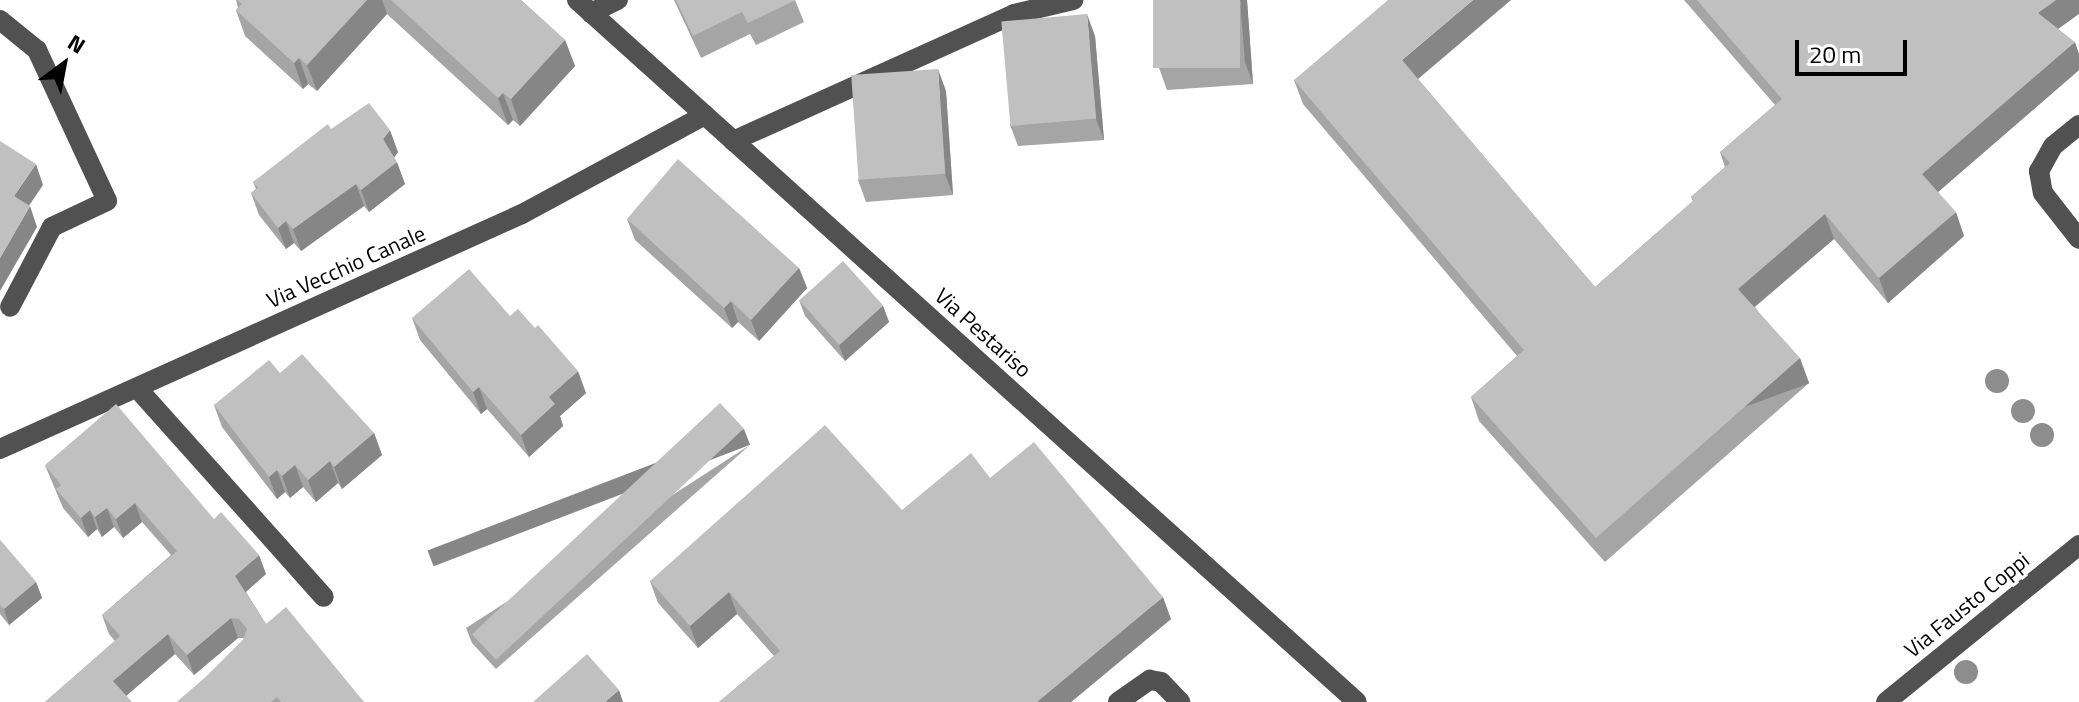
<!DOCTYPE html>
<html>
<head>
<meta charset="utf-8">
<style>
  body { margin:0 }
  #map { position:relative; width:2079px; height:702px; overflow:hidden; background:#fff; font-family:"Titillium Web",sans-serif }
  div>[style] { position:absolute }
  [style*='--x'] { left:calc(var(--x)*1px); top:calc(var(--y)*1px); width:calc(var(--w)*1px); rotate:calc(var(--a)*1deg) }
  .minor>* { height:20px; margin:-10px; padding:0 10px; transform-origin:10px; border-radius:10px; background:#515151 }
  .trees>* { width:24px; height:24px; margin:-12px; border-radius:50%; background:#8d8d8d }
  .wall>* { inset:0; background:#a5a5a5 }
  .shaded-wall>* { inset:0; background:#868686; transform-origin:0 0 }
  .building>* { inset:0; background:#c0c0c0; transform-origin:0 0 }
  span { translate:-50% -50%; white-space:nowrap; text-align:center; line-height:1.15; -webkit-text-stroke:6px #fff; paint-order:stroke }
  .street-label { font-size:22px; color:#000 }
  .north { position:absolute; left:24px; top:24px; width:80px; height:80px; -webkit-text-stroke:6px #fff; paint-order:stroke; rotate:32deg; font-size:22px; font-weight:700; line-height:32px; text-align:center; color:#000 }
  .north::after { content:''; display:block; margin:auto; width:28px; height:36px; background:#000; clip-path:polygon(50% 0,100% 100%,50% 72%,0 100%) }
  .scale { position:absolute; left:1795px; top:40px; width:112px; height:36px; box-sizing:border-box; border:4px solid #000; border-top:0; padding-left:10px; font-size:24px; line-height:28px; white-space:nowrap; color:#000; -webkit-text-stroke:6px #fff; paint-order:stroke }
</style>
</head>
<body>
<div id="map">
  <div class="minor">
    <i style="--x:577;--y:0;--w:1049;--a:41.99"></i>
    <i style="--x:591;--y:13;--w:30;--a:-26"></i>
    <i style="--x:0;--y:20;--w:48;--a:39"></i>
    <i style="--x:37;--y:50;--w:166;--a:65.1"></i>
    <i style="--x:107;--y:201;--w:61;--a:154.7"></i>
    <i style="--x:52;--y:227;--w:90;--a:117.7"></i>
    <i style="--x:2079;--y:125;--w:33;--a:141"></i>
    <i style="--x:2053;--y:146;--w:29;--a:119"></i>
    <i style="--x:2039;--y:171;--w:22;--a:80"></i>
    <i style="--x:2043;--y:193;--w:58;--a:52"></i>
    <i style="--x:733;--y:141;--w:308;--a:-24.3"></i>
    <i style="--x:1014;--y:14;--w:61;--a:-13.3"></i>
    <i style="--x:137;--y:388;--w:280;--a:48.2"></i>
    <i style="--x:0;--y:449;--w:572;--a:-24.24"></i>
    <i style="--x:522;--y:214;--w:208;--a:-28.4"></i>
    <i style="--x:1118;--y:702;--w:39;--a:-35"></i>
    <i style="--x:1150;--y:680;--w:11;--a:10"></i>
    <i style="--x:1161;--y:682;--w:28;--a:46"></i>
    <i style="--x:1886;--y:702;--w:249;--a:-39.1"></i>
  </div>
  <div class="trees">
    <i style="left:1997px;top:381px"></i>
    <i style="left:2023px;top:411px"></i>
    <i style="left:2042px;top:435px"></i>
    <i style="left:1966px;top:672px"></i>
  </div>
  <div class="wall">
    <i style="clip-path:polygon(236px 0,521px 0,565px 40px,575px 66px,520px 126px,513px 120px,508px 125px,387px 14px,317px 91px,308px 84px,303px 89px,245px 36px,236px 10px,238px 8px)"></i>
    <i style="clip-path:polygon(674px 0,795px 0,804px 22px,756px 45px,750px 34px,701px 58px)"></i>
    <i style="clip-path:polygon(1247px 0,1253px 84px,1167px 90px,1159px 68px)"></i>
    <i style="clip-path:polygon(1684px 0,2079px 0,2058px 29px,2079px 54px,2079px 70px,1938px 192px,1964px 236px,1888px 303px,1834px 239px,1755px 307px,1809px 383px,1605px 562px,1479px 421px,1471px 397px,1517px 356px,1303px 104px,1294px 80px,1418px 79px,1595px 287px,1693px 201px,1691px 197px,1725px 167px,1720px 152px,1775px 105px)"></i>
    <i style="clip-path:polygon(1095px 36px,1104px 140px,1018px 146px,1010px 125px)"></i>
    <i style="clip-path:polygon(946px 91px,953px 195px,866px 202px,858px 180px)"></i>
    <i style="clip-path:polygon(331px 129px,398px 152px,394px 158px,405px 184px,369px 212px,364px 206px,301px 251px,294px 243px,286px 249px,259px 215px,251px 193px,256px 189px,253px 182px)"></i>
    <i style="clip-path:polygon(627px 219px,799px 268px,807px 288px,759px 341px,738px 322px,732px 328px,635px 240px)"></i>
    <i style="clip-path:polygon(799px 300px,883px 306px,889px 322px,845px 361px,805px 316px)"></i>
    <i style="clip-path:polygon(510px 316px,586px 393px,560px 416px,563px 426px,529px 457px,487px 409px,481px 414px,420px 340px,412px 318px)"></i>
    <i style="clip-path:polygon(280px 373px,374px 433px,382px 455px,342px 489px,338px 483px,316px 502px,303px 487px,290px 498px,285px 492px,277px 499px,222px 427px,214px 405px)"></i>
    <i style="clip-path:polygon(750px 445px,496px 669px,472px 643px,466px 628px)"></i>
    <i style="clip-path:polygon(45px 465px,214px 519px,266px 574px,246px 592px,266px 624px,354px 692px,364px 702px,177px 702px,206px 677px,243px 640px,244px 638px,238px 638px,194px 675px,175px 654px,126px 696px,45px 702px,115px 641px,109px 634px,102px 615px,171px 555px,142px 522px,123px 538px,114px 527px,102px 537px,97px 529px,88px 537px,63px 508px)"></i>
    <i style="clip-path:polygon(990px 478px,1171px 619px,1071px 702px,719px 702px,774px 656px,737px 614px,698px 648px,658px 603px,650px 581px,902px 510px)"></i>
    <i style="clip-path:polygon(0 540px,36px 582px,42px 598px,9px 625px,0 614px)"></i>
  </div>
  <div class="shaded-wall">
    <i style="clip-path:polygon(367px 0,382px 0,387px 14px,317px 91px,307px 65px)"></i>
    <i style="clip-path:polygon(1240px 0,1247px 0,1253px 84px,1245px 62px)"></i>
    <i style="clip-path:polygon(1473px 0,1511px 0,1411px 85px,1402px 60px)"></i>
    <i style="clip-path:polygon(2056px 0,2079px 0,2079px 14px,2047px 37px,2038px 13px)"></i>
    <i style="clip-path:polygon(1087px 14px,1095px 36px,1104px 140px,1096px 119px)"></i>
    <i style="clip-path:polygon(565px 40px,575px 66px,520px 126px,511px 99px)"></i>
    <i style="clip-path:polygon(2075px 42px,2079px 54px,2079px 70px,1931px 198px,1922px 174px)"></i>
    <i style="clip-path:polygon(299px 58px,308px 84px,303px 89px,294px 63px)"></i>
    <i style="clip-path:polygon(938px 69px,946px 91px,953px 195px,945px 174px)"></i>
    <i style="clip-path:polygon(503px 93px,513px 120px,508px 125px,498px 98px)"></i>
    <i style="clip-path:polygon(390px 130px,398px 152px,391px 161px,383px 139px)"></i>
    <i style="clip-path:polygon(397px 162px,405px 184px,369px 212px,361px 190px)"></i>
    <i style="clip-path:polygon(36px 164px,43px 185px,22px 216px,14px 196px)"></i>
    <i style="clip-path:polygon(356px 184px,364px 206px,301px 251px,293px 229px)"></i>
    <i style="clip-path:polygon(30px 206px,37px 227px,0 291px,0 258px)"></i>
    <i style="clip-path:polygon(1956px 212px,1964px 236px,1888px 303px,1879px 278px)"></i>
    <i style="clip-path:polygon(1825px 214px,1834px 239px,1747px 313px,1738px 289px)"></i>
    <i style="clip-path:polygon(286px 221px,294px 243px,286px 249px,278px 228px)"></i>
    <i style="clip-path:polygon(799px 268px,807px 288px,759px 341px,751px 320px)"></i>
    <i style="clip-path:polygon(731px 301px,738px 322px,732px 328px,724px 308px)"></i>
    <i style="clip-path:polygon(883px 306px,889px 322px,845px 361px,839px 345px)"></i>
    <i style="left:1800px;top:358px;width:27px;height:272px;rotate:70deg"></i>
    <i style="clip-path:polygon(578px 371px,586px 393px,560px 416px,563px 426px,529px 457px,521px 435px,549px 397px)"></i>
    <i style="clip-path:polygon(479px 387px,487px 409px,481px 414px,473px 392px)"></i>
    <i style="left:744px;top:429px;width:17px;height:339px;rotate:69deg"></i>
    <i style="clip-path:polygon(374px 433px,382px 455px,342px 489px,334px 467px)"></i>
    <i style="clip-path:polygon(330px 461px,338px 483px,316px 502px,308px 480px)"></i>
    <i style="clip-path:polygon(295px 465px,303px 487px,290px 498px,282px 476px)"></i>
    <i style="clip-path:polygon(277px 470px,285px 492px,277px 499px,269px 477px)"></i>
    <i style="clip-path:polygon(135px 503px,142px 522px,123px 538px,116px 519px)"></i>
    <i style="clip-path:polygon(107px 508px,114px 527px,102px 537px,95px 517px)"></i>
    <i style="clip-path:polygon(90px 510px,97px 529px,88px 537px,81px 518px)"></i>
    <i style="clip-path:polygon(259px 555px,266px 574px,242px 595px,235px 576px)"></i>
    <i style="clip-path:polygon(36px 582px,42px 598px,9px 625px,4px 609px)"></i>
    <i style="clip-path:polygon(729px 592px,737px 614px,698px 648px,690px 626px)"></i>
    <i style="clip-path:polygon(1163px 597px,1171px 619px,1071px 702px,1037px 702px)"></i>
    <i style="clip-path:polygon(231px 618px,238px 638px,194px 675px,187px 655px)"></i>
    <i style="clip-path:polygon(168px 634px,175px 654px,120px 701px,113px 681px)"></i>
    <i style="clip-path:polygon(619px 690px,623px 702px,605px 702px)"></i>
  </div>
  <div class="building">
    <i style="clip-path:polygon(237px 0,367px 0,307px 65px,299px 58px,294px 63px,236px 10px,242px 4px)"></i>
    <i style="clip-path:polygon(391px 0,521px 0,565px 40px,511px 99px,503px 93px,498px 98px)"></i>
    <i style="clip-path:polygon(676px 0,796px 0,748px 23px,742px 12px,693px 36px)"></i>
    <i style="left:1153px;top:0;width:87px;height:68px"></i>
    <i style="clip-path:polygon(1388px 0,1473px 0,1402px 60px,1595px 287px,1694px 200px,1691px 197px,1730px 163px,1720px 152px,1782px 99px,1697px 0,2056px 0,2038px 13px,2075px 42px,1922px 174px,1956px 212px,1879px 278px,1825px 214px,1738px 289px,1800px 358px,1596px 538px,1471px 397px,1524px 350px,1294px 80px)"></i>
    <i style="left:1087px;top:14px;width:105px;height:86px;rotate:85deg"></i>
    <i style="left:938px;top:69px;width:105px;height:87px;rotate:86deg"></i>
    <i style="clip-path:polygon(369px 103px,390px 130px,383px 139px,397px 162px,361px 190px,356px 184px,293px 229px,286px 221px,278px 228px,251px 193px,258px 188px,253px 182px,328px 124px,331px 129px)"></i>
    <i style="clip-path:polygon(0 141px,36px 164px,14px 196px,30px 206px,0 258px)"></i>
    <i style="clip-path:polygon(678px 159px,799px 268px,751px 320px,731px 301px,724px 308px,627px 219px)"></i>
    <i style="left:843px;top:261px;width:60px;height:59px;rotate:48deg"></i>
    <i style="clip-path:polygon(469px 269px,510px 316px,518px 309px,535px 328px,538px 325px,578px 371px,549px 397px,555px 404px,521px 435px,479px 387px,473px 392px,412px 318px)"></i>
    <i style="clip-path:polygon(302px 354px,374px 433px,334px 467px,330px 461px,308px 480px,295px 465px,282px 476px,277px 470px,269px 477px,214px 405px,269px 360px,280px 373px)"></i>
    <i style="left:720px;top:403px;width:35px;height:339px;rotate:47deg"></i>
    <i style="clip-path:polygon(116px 404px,214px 519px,221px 512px,259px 555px,235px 576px,266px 624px,286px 607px,364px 702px,281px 702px,277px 697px,271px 702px,177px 702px,206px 677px,243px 640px,247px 629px,239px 619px,231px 618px,187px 655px,168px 634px,113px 681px,132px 702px,45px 702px,120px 636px,102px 615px,177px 551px,135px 503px,116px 519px,107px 508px,95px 517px,90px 510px,81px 518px,56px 489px,61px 485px,45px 465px)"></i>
    <i style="clip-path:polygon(825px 425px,902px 510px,971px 453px,990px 478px,1034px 442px,1163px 597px,1037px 702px,719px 702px,780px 651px,729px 592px,690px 626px,650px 581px)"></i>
    <i style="clip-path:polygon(0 540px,36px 582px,4px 609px,0 605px)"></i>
    <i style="clip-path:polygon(587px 654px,619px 690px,605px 702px,533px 702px)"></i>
  </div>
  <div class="street-label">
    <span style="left:346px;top:267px;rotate:-24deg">Via Vecchio Canale</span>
    <span style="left:983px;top:333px;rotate:42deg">Via Pestariso</span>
    <span style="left:1967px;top:605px;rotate:-39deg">Via Fausto Coppi</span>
  </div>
  <div class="north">N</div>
  <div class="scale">20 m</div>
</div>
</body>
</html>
